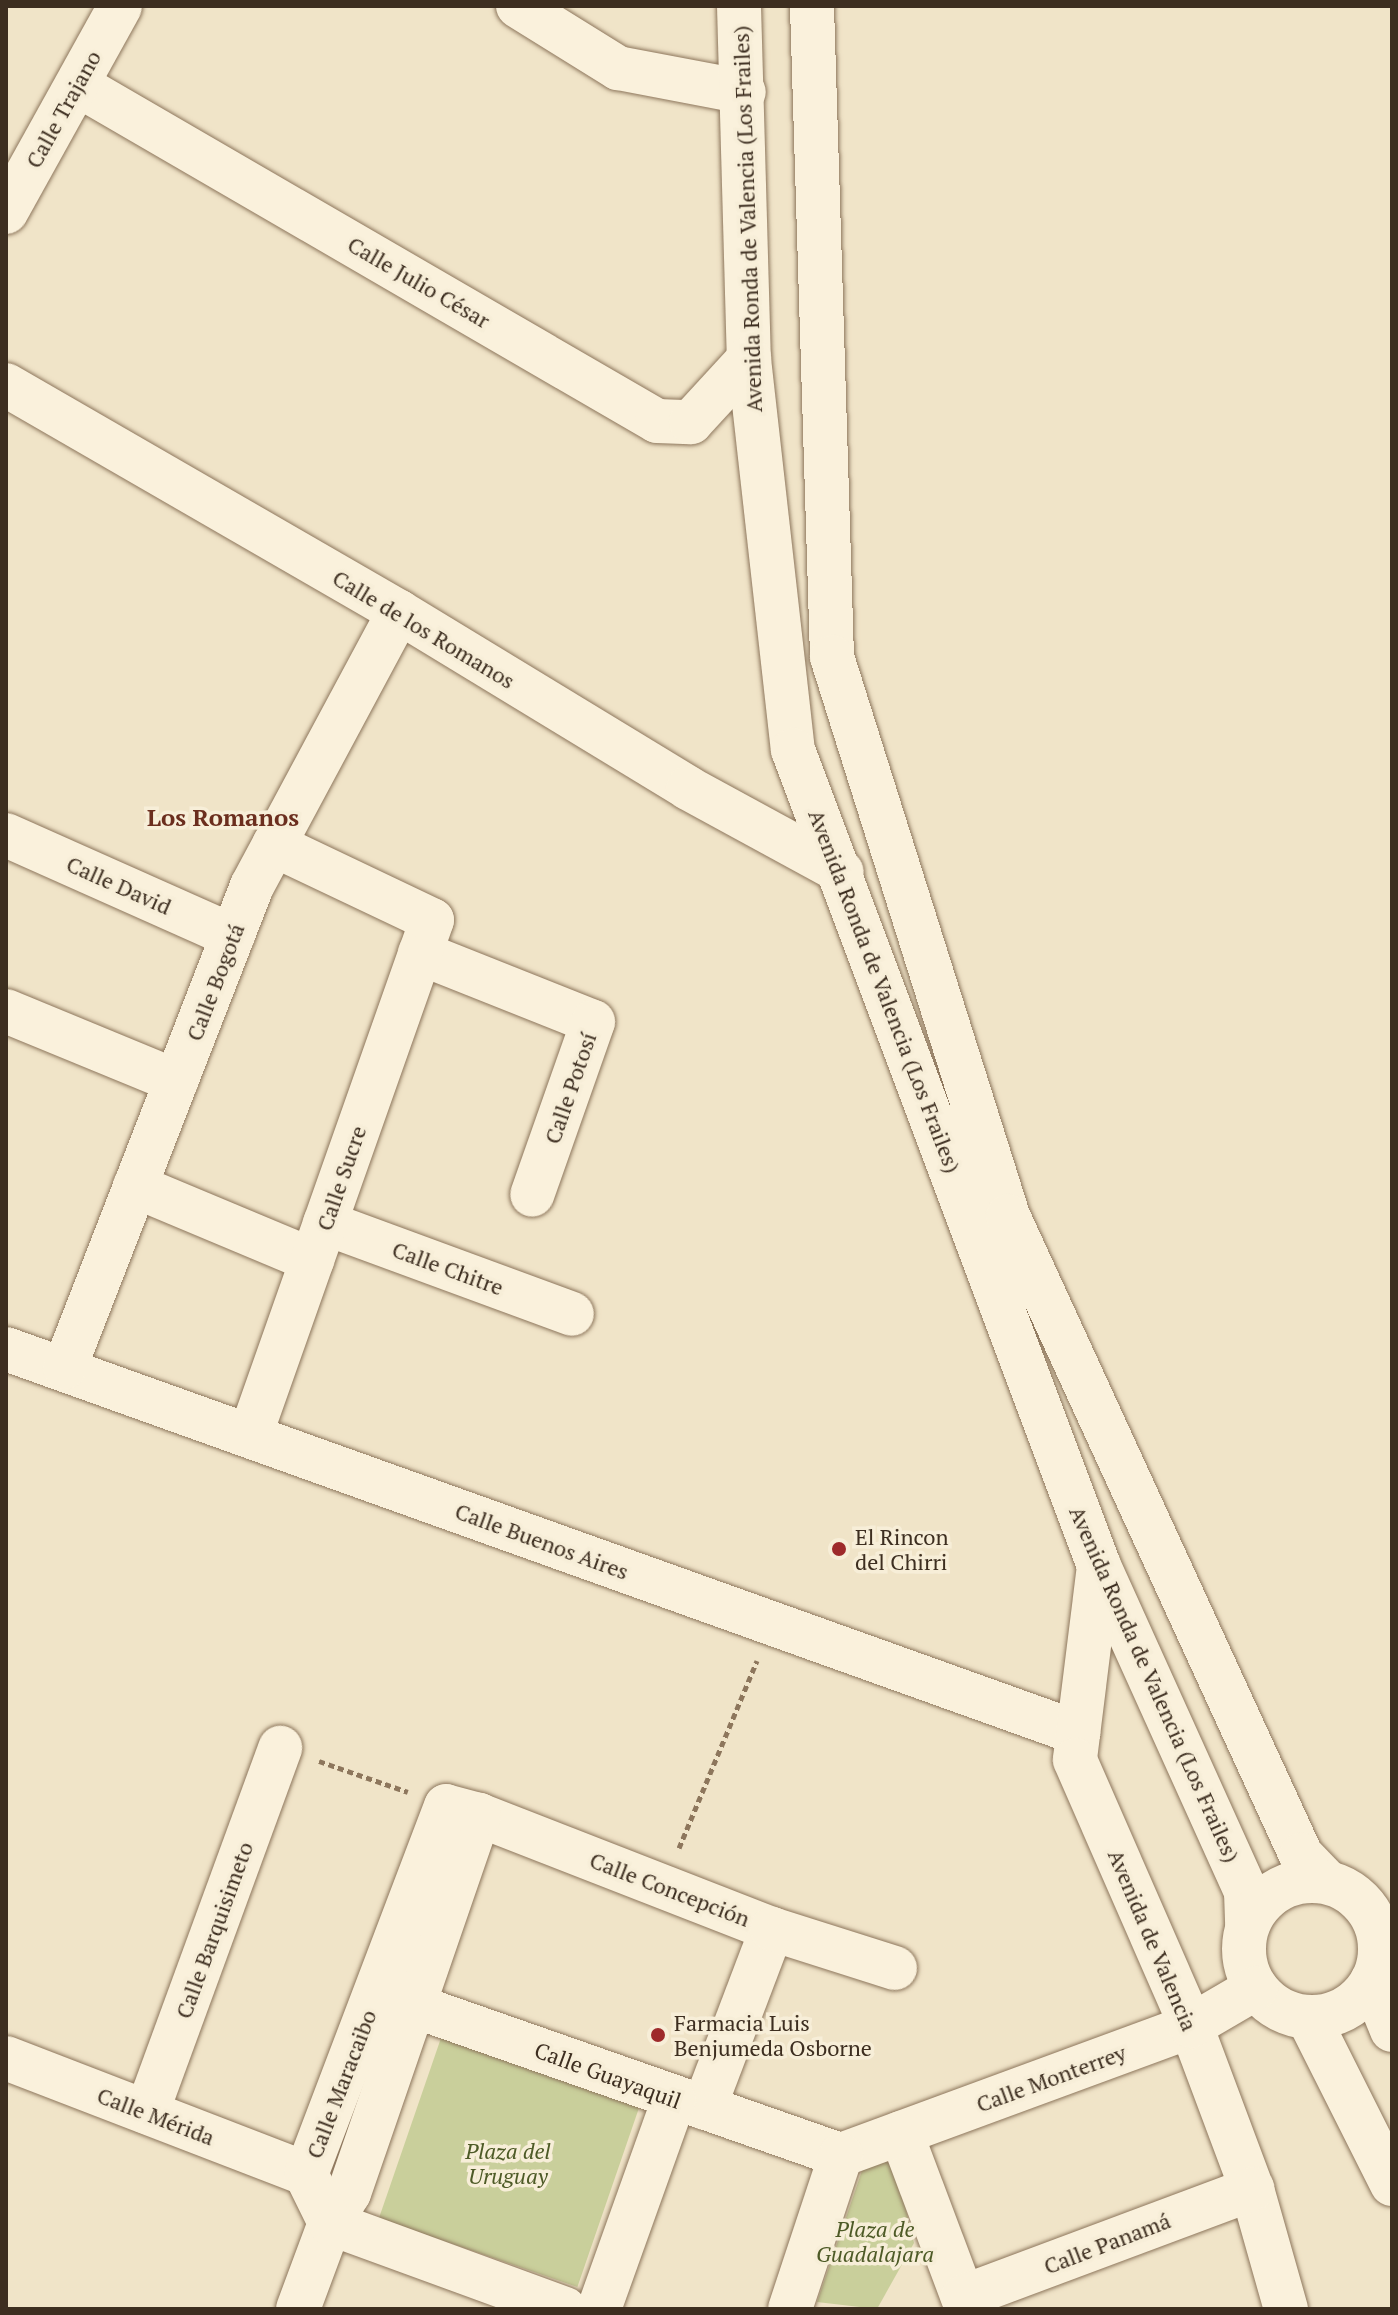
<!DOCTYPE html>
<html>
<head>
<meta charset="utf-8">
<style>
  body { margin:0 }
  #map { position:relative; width:1398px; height:2315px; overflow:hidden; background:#f0e4c8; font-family:"PT Serif",serif }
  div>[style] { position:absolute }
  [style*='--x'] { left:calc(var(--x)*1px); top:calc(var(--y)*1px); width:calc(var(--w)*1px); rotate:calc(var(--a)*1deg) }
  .green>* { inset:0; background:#c9cf9b; transform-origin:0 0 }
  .path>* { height:5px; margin-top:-2.5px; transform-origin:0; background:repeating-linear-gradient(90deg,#8d765c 0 6px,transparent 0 10px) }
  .roads { filter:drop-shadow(0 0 2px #8d765c) drop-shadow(0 0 2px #8d765c) }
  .street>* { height:44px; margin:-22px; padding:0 22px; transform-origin:22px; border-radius:22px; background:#faf1dc }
  .street>.ring { margin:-22px; padding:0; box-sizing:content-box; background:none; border:44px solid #faf1dc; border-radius:50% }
  .dots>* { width:22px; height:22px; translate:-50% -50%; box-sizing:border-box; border:4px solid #f7eed8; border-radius:50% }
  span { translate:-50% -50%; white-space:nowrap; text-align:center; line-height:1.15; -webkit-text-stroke:7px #f7eed8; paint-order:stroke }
  .street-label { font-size:22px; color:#3d2e20 }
  .poi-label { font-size:22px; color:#3d2e20 }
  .left { translate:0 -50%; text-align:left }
  .park-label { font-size:22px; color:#4d5a26; font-style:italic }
  .neighbourhood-label { font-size:24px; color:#6b2e1e; font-weight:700 }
  .frame { position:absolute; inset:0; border:8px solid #3d2e20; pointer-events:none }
</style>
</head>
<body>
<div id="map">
  <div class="green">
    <i style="left:441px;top:2038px;width:210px;height:191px;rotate:19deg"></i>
    <i style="clip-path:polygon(892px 2152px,914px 2243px,877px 2309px,817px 2302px,866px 2159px)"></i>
  </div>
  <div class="path">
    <i style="--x:319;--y:1761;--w:94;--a:19.2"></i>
    <i style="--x:679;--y:1848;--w:203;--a:-67.4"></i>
  </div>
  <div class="roads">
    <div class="street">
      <i style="--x:518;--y:6;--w:118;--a:31.8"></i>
      <i style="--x:618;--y:68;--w:128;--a:10.8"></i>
      <i style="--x:739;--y:6;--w:353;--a:88.4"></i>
      <i style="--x:749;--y:359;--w:393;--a:83.6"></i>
      <i style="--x:793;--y:750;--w:871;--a:69.44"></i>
      <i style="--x:1099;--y:1566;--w:358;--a:65.7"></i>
      <i style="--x:1246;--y:1892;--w:34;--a:88"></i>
      <i style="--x:812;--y:6;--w:651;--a:88.24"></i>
      <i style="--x:832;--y:657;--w:586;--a:72.52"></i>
      <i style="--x:1008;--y:1216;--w:703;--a:65.37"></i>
      <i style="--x:1301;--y:1855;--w:37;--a:46"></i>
      <i style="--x:78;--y:85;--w:669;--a:30.13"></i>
      <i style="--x:657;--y:421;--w:34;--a:2"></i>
      <i style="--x:691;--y:422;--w:86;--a:-47.4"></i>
      <i style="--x:6;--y:212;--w:235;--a:-61"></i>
      <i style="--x:6;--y:385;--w:454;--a:30"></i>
      <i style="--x:399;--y:612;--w:338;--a:31.3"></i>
      <i style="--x:688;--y:788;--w:175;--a:28.6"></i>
      <i style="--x:6;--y:835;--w:248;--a:24"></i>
      <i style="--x:420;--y:953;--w:186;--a:21.7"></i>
      <i style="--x:593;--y:1022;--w:183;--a:109.4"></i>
      <i style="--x:6;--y:1011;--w:184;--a:22.4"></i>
      <i style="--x:135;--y:1186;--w:192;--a:22.7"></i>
      <i style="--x:325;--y:1223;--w:263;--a:20.2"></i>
      <i style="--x:6;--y:1349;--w:1139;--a:19.71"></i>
      <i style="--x:65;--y:1367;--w:516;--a:-68.76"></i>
      <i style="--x:252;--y:886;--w:311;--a:-61.8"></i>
      <i style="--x:250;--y:1436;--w:547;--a:-70.57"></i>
      <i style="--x:432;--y:920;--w:175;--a:-154.6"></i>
      <i style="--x:1099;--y:1566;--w:195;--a:97.1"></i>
      <i style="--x:1075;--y:1760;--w:290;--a:66.4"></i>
      <i style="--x:1191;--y:2026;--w:174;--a:69.5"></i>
      <i style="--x:1252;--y:2189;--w:125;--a:74.2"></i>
      <i style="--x:479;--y:1815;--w:314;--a:21.3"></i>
      <i style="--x:772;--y:1929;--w:191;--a:110.8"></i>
      <i class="ring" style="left:1244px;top:1881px;width:92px;height:92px"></i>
      <i style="--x:772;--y:1929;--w:129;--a:17.6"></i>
      <i style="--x:1372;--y:1981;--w:53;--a:67.8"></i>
      <i style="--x:389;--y:1997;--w:479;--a:19.3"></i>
      <i style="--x:1308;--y:2017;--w:187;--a:63.3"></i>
      <i style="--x:6;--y:2058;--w:322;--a:21.1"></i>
      <i style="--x:147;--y:2112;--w:388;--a:-69.9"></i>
      <i style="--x:901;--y:2133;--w:188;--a:69.4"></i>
      <i style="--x:841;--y:2155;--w:373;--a:-20.2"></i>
      <i style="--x:1191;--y:2026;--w:75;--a:-30.3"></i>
      <i style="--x:330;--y:2223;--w:250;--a:20.1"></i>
      <i style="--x:963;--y:2297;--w:309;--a:-20.5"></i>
      <i style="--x:298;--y:2309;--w:92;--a:-69.6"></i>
      <i style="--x:330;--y:2223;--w:36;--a:-58"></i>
      <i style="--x:349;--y:2193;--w:400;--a:-71"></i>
      <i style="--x:479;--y:1815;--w:34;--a:-165"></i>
      <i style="--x:446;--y:1806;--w:394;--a:110.8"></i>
      <i style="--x:306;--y:2174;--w:55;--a:63.9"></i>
      <i style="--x:599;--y:2309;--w:222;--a:-70.3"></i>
      <i style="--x:790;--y:2309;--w:162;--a:-71.7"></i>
    </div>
  </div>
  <div class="dots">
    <i style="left:839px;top:1549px;background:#9e2a2b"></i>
    <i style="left:658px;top:2035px;background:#9e2a2b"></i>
  </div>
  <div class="street-label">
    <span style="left:63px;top:109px;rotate:-61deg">Calle Trajano</span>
    <span style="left:747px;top:219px;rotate:-92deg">Avenida Ronda de Valencia (Los Frailes)</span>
    <span style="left:419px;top:282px;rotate:30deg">Calle Julio César</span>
    <span style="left:424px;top:629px;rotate:31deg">Calle de los Romanos</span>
    <span style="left:119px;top:885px;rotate:24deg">Calle David</span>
    <span style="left:215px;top:982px;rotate:-69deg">Calle Bogotá</span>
    <span style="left:885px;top:991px;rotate:69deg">Avenida Ronda de Valencia (Los Frailes)</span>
    <span style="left:570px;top:1088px;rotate:-71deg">Calle Potosí</span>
    <span style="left:341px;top:1178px;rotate:-71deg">Calle Sucre</span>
    <span style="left:448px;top:1268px;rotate:20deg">Calle Chitre</span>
    <span style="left:542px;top:1541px;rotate:20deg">Calle Buenos Aires</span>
    <span style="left:1155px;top:1684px;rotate:66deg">Avenida Ronda de Valencia (Los Frailes)</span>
    <span style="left:670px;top:1889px;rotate:21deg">Calle Concepción</span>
    <span style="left:214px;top:1930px;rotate:-70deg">Calle Barquisimeto</span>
    <span style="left:1153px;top:1940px;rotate:67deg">Avenida de Valencia</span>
    <span style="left:608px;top:2075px;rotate:20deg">Calle Guayaquil</span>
    <span style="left:1051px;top:2078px;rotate:-20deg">Calle Monterrey</span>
    <span style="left:341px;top:2084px;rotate:-69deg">Calle Maracaibo</span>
    <span style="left:156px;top:2116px;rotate:21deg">Calle Mérida</span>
    <span style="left:1107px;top:2243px;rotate:-21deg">Calle Panamá</span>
  </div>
  <div class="poi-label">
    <span class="left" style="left:855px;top:1549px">El Rincon<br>del Chirri</span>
    <span class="left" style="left:674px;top:2035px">Farmacia Luis<br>Benjumeda Osborne</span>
  </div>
  <div class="park-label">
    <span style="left:508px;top:2163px">Plaza del<br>Uruguay</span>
    <span style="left:875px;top:2241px">Plaza de<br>Guadalajara</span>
  </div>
  <div class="neighbourhood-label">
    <span style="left:223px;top:818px">Los Romanos</span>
  </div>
  <div class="frame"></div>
</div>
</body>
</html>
